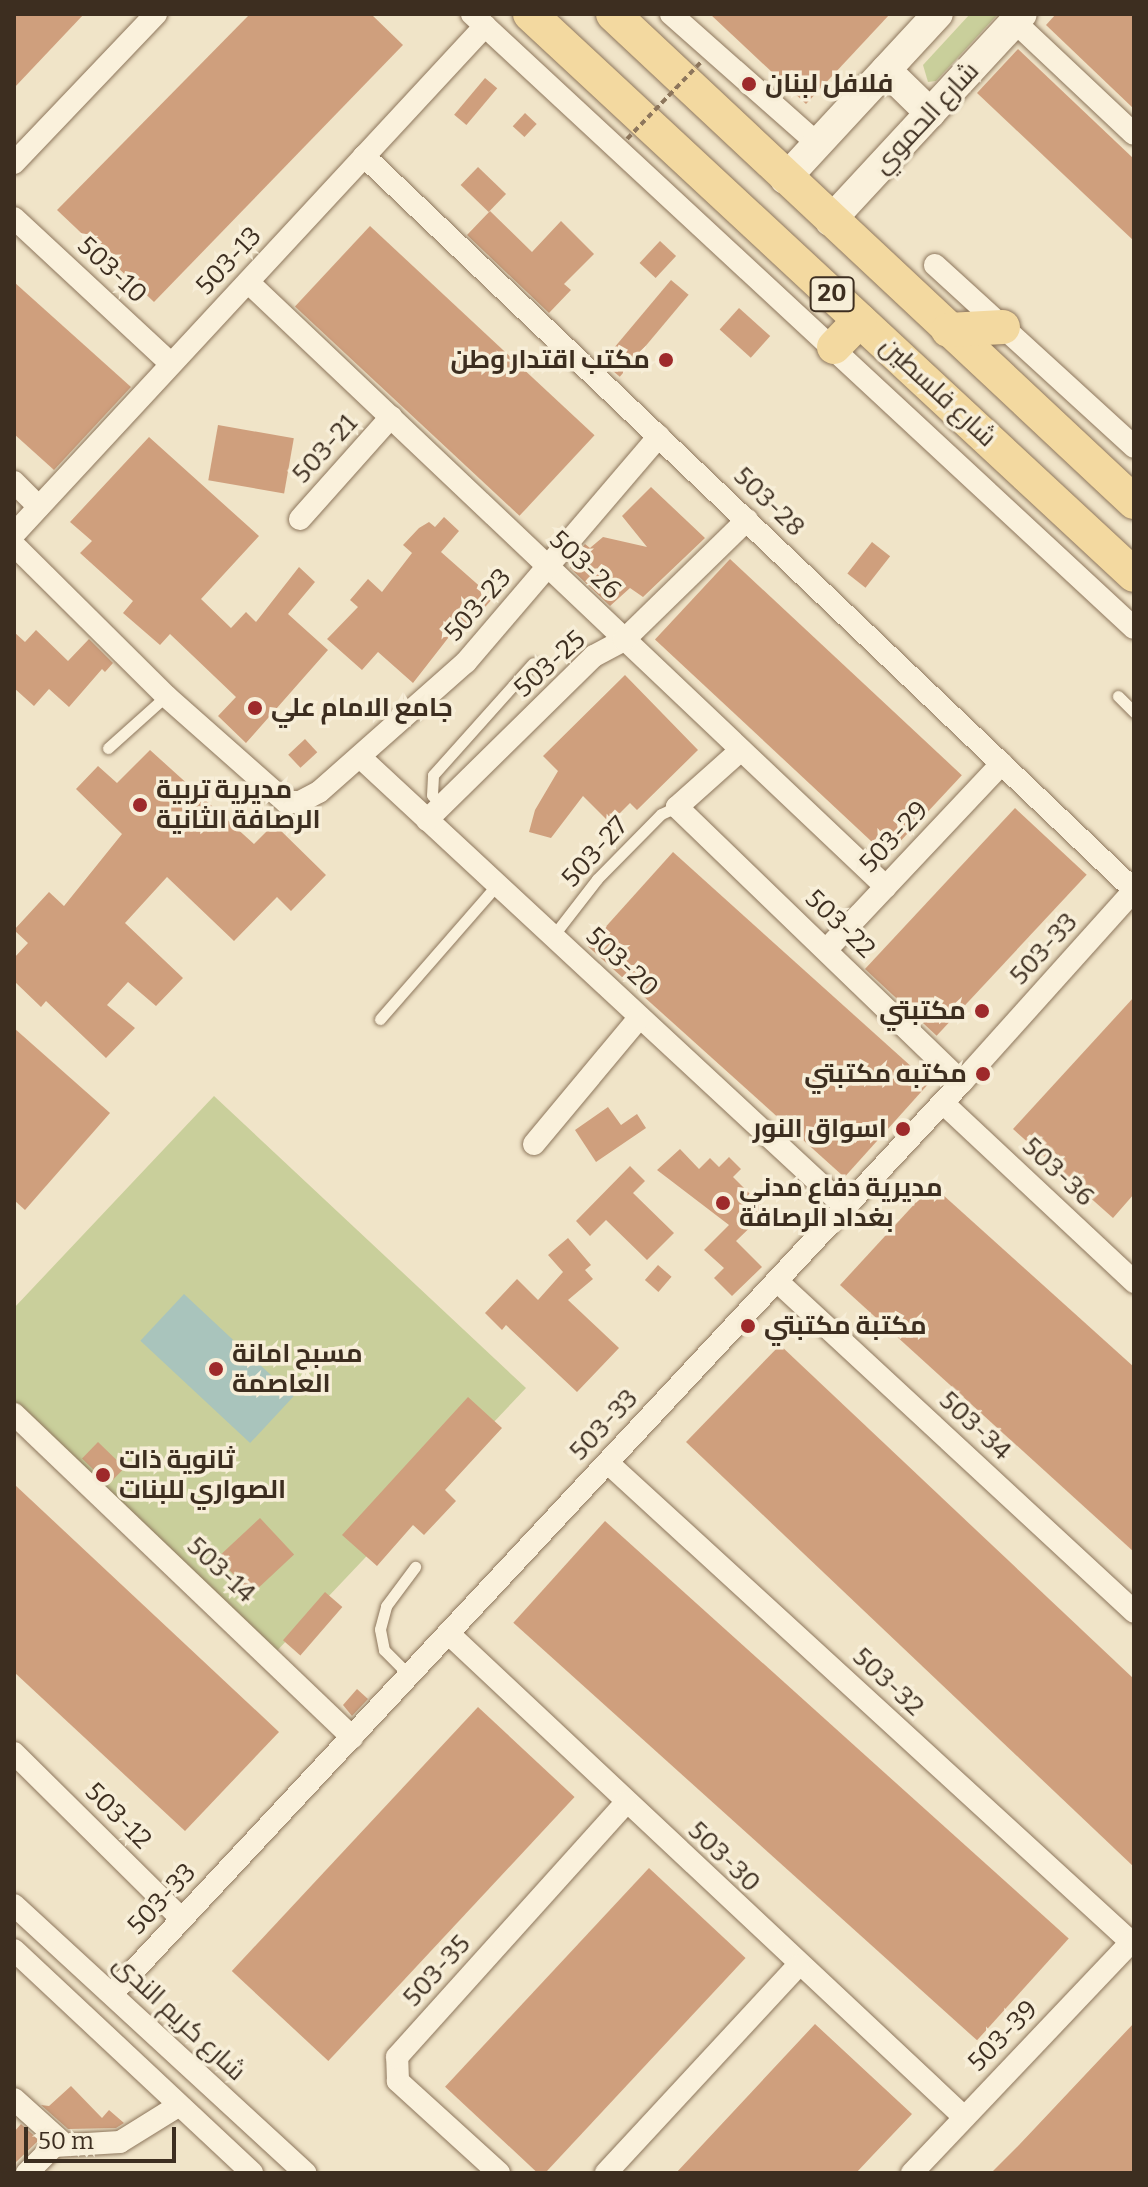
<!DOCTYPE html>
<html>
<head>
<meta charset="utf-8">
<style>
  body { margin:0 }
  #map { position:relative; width:1148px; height:2187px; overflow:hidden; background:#f0e4c8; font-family:Bitter,Cairo,serif }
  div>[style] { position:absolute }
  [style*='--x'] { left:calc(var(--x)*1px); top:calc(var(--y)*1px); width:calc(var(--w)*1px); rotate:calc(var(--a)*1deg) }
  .green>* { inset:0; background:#c9cf9b }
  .water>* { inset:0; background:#a9c4bc; transform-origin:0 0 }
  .building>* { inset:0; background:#cf9f7d; transform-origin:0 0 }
  .roads { filter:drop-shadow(0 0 2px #8d765c) drop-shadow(0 0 2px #8d765c) }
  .lane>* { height:11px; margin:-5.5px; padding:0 5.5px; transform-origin:5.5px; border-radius:5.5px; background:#faf1dc }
  .street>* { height:22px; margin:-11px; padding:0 11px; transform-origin:11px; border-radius:11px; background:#faf1dc }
  .secondary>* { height:30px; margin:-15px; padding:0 15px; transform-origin:15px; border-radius:15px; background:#faf1dc }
  .primary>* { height:34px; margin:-17px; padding:0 17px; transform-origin:17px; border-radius:17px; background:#f3d9a0 }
  .path-bridge>* { height:4px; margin-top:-2px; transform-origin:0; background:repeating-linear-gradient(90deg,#8d765c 0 6px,transparent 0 10px) }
  .dots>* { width:22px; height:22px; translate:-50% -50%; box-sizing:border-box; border:4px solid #f7eed8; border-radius:50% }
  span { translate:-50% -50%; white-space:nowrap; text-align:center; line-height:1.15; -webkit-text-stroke:7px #f7eed8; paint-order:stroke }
  .shield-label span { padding:2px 6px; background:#f7eed8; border:2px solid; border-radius:6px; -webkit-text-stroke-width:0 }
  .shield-label { font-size:24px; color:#3d2e20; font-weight:700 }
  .poi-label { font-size:26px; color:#3d2e20; font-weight:700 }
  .left { translate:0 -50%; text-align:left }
  .right { translate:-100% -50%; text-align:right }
  .street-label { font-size:26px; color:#3d2e20 }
  .frame { position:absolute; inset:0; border:16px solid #3d2e20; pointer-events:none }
  .scale { position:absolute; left:24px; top:2127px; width:152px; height:36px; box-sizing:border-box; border:4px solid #3d2e20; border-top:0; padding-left:10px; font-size:24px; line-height:28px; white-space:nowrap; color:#3d2e20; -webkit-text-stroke:6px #f7eed8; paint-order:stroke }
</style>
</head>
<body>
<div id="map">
  <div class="green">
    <i style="clip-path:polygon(970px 14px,998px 14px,936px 81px,928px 82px,923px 65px)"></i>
    <i style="clip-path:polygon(214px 1096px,526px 1388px,272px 1656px,14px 1414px,14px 1308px)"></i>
  </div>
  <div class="water">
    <i style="left:184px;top:1294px;width:150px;height:64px;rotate:43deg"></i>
  </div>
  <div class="building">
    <i style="clip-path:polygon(14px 14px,84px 14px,14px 88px)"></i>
    <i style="clip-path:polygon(250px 14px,371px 14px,403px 45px,154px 302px,57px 210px)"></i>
    <i style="clip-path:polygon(710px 14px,890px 14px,806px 104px)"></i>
    <i style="clip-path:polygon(1056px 14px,1134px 14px,1134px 109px,1046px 25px)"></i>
    <i style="clip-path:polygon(1018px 49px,1134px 159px,1134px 241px,977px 93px)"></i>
    <i style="left:485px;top:78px;width:16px;height:48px;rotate:40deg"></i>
    <i style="left:525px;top:113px;width:16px;height:18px;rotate:43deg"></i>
    <i style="left:478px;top:167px;width:39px;height:25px;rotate:44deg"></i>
    <i style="clip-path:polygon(490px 211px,532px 252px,561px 221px,594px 254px,564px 284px,571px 290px,549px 313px,467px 235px)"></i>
    <i style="left:370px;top:226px;width:307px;height:110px;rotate:43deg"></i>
    <i style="left:660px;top:241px;width:22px;height:30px;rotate:43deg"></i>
    <i style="left:671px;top:280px;width:23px;height:107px;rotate:40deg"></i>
    <i style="clip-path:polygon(14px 282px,131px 387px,54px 470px,14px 434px)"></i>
    <i style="left:739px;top:308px;width:42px;height:29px;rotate:42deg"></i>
    <i style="left:218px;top:425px;width:77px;height:56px;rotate:10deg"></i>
    <i style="clip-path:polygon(149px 437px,259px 536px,201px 599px,231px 628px,246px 612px,256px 622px,299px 567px,315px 582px,288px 614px,328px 650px,246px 743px,218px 716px,236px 697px,170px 634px,160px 645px,123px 613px,133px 601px,80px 553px,92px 541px,70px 522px)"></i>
    <i style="clip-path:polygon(651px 487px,705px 538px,643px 597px,630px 588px,610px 606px,570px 568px,570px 562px,585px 544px,590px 548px,603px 537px,647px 547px,622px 516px)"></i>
    <i style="clip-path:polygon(444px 517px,459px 531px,441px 552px,493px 598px,465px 630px,459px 624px,413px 683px,378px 652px,362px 670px,327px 639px,358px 607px,350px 600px,368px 579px,382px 592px,412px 553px,403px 545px,419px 528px,429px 522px,435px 527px)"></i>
    <i style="left:872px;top:542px;width:23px;height:40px;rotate:38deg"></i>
    <i style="left:730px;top:559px;width:317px;height:110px;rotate:43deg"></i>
    <i style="clip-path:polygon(36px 630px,68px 661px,89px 639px,113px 663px,105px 672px,102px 669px,69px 707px,49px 689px,34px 706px,14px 688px,14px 632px,25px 642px)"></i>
    <i style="clip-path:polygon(625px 675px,698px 750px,637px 810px,630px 803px,610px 823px,583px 796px,551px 838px,529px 832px,535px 810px,558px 771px,543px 756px)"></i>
    <i style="left:305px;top:739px;width:18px;height:23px;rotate:47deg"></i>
    <i style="clip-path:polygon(150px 750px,254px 844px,274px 824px,326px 875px,291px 911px,277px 897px,234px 941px,167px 877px,125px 923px,183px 978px,156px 1006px,128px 982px,107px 1005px,135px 1028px,106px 1058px,46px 1001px,41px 1007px,14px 981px,14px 958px,28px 943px,14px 930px,49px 892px,64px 906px,122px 834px,76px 789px,98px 766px,117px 783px)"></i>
    <i style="left:1015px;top:808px;width:98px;height:220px;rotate:43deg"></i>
    <i style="left:673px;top:852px;width:345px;height:127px;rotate:42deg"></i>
    <i style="clip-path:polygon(1134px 997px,1134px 1194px,1113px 1218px,1013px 1129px)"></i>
    <i style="clip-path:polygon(14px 1028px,110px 1113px,25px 1210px,14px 1200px)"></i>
    <i style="clip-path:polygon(608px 1107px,621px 1125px,637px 1114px,646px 1128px,596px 1162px,575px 1130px)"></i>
    <i style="clip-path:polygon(680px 1149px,699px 1169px,710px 1158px,719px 1167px,729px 1157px,741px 1169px,733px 1177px,767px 1211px,736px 1241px,762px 1267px,732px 1296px,714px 1278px,724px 1268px,704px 1250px,729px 1225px,657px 1170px)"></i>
    <i style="clip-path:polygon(630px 1166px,645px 1181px,633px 1193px,674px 1233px,647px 1260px,606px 1220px,590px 1236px,576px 1221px)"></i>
    <i style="clip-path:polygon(932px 1185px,1134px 1367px,1134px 1552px,840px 1285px)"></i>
    <i style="clip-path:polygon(568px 1238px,591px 1265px,585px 1270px,593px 1279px,568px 1300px,619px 1348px,577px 1392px,506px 1325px,502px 1330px,485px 1313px,517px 1279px,538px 1300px,563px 1272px,548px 1255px)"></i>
    <i style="left:658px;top:1265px;width:18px;height:20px;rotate:41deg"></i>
    <i style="clip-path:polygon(780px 1345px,1134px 1679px,1134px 1867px,686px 1442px)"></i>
    <i style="clip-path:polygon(468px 1397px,502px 1428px,445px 1490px,456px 1501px,424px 1535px,413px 1525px,377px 1566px,342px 1535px)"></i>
    <i style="left:98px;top:1442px;width:37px;height:23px;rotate:44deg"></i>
    <i style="clip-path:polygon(14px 1484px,279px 1732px,185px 1831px,14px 1672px)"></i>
    <i style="left:260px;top:1518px;width:50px;height:58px;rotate:47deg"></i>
    <i style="left:605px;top:1521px;width:624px;height:137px;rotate:42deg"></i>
    <i style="left:325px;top:1592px;width:23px;height:64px;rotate:41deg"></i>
    <i style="clip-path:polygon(357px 1689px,368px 1699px,352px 1716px,343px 1705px)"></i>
    <i style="left:478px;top:1707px;width:132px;height:361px;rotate:43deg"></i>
    <i style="left:649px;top:1868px;width:132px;height:299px;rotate:43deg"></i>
    <i style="clip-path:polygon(1134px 2023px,1134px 2173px,991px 2173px,1019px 2145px)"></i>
    <i style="clip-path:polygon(815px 2024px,912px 2114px,872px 2156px,856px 2173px,676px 2173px)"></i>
    <i style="clip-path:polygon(71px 2086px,102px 2118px,109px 2110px,124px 2123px,116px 2128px,68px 2129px,41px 2105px,49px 2106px)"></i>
    <i style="clip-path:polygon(21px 2124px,39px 2140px,14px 2164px,14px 2132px)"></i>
  </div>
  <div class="roads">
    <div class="lane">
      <i style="--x:1118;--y:696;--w:23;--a:45"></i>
      <i style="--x:108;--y:748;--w:78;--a:-41.9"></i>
      <i style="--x:441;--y:806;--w:14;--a:-129"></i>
      <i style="--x:432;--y:795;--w:20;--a:-87"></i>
      <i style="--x:433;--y:775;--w:150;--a:-48.2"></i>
      <i style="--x:553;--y:936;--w:72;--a:-52.3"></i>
      <i style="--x:597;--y:879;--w:91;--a:-45.4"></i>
      <i style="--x:661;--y:814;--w:17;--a:-24"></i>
      <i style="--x:380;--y:1019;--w:178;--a:-48.9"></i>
      <i style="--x:408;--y:1674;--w:34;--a:-135"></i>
      <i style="--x:384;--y:1650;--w:21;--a:-101"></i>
      <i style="--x:380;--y:1629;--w:24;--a:-75"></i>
      <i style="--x:386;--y:1606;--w:49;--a:-53.4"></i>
    </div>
    <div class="street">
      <i style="--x:472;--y:14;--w:903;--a:42.85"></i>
      <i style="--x:671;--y:14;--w:196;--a:41.5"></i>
      <i style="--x:1015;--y:22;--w:163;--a:43.3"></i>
      <i style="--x:14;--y:163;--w:206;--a:-46.4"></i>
      <i style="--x:14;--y:218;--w:214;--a:42.9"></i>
      <i style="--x:935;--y:265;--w:270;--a:42.4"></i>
      <i style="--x:248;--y:282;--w:879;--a:43.48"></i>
      <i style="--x:14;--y:482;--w:35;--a:45"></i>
      <i style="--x:300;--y:519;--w:137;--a:-48.3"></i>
      <i style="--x:14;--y:534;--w:693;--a:-47.16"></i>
      <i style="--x:14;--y:545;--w:214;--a:44.8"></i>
      <i style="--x:166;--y:696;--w:160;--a:41.5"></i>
      <i style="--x:286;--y:802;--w:14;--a:0"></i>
      <i style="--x:300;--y:802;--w:21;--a:-28"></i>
      <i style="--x:319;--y:792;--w:196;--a:-41.5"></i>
      <i style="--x:466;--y:662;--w:297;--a:-49.5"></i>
      <i style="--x:741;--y:750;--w:86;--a:138.3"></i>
      <i style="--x:677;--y:807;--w:396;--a:44"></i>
      <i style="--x:360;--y:757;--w:662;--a:42.86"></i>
      <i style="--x:427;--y:820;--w:234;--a:-44.5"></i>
      <i style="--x:594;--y:656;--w:34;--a:-28"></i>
      <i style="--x:624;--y:640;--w:172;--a:-44.3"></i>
      <i style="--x:827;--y:949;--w:255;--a:-46.7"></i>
      <i style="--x:943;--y:1103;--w:262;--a:43.1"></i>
      <i style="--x:534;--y:1144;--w:165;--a:-50.2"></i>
      <i style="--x:777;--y:1281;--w:487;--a:42.8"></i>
      <i style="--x:14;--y:1414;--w:468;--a:43.7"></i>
      <i style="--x:608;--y:1463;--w:709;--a:42.49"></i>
      <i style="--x:448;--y:1633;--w:707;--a:43.17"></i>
      <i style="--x:14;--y:1753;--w:236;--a:44.7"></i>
      <i style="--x:14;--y:1905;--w:396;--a:42.6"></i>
      <i style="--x:14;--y:1950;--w:326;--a:43.1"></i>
      <i style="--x:112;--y:1994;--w:1247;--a:-47.02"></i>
      <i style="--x:962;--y:1082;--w:258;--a:-48.1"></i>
      <i style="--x:1134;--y:890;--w:1064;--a:-136.37"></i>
      <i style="--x:14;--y:2099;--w:67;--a:42"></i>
      <i style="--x:27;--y:2173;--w:38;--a:-45"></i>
      <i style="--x:54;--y:2146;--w:66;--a:-3.5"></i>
      <i style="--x:120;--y:2142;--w:68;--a:-31.8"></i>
      <i style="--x:499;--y:2173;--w:137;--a:-137.7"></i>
      <i style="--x:398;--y:2081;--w:24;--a:-92"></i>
      <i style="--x:397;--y:2057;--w:343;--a:-48"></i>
      <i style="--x:606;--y:2173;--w:282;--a:-47.2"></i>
      <i style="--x:912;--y:2173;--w:323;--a:-46.5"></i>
    </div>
    <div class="secondary">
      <i style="--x:886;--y:70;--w:62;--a:44.3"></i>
      <i style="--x:785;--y:179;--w:225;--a:-47.2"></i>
      <i style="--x:830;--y:221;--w:282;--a:-47.2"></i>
    </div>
    <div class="primary">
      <i style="--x:530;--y:14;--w:824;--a:42.89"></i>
      <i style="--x:613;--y:14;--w:714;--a:43.13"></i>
      <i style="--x:948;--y:330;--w:55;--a:-3.1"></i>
      <i style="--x:834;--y:347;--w:37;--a:-46"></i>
    </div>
  </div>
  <div class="path-bridge">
    <i style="--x:627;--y:139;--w:107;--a:-46.1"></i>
  </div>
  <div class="dots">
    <i style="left:749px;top:84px;background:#9e2a2b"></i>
    <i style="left:666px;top:360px;background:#9e2a2b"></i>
    <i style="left:255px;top:708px;background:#9e2a2b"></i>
    <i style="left:140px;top:805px;background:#9e2a2b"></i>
    <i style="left:982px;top:1011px;background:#9e2a2b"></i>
    <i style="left:983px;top:1074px;background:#9e2a2b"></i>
    <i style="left:903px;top:1129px;background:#9e2a2b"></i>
    <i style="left:723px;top:1203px;background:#9e2a2b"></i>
    <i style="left:748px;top:1326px;background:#9e2a2b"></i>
    <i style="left:216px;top:1369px;background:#9e2a2b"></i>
    <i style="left:103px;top:1475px;background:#9e2a2b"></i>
  </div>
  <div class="shield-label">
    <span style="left:832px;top:294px">20</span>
  </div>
  <div class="poi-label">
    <span class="left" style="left:765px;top:84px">فلافل لبنان</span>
    <span class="right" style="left:650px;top:360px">مكتب اقتدار وطن</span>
    <span class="left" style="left:271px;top:708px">جامع الامام علي</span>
    <span class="left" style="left:156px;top:805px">مديرية تربية<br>الرصافة الثانية</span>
    <span class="right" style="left:966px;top:1011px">مكتبتي</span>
    <span class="right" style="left:967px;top:1074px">مكتبه مكتبتي</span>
    <span class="right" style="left:887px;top:1129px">اسواق النور</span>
    <span class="left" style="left:739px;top:1203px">مديرية دفاع مدني<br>بغداد الرصافة</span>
    <span class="left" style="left:764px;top:1326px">مكتبة مكتبتي</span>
    <span class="left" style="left:232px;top:1369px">مسبح امانة<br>العاصمة</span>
    <span class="left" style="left:119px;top:1475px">ثانوية ذات<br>الصواري للبنات</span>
  </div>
  <div class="street-label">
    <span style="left:926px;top:118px;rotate:-47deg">شارع الحموي</span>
    <span style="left:229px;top:261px;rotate:-47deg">503-13</span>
    <span style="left:112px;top:270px;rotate:43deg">503-10</span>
    <span style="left:938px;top:392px;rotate:43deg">شارع فلسطين</span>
    <span style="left:325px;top:449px;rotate:-48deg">503-21</span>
    <span style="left:769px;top:502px;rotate:44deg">503-28</span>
    <span style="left:585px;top:565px;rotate:43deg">503-26</span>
    <span style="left:478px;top:605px;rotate:-49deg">503-23</span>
    <span style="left:550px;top:664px;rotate:-42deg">503-25</span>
    <span style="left:894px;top:837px;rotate:-47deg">503-29</span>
    <span style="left:595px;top:852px;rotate:-48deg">503-27</span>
    <span style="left:840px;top:924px;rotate:44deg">503-22</span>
    <span style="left:1044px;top:949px;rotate:-48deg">503-33</span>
    <span style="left:622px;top:962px;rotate:43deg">503-20</span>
    <span style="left:1058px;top:1172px;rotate:43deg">503-36</span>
    <span style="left:604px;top:1425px;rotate:-47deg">503-33</span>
    <span style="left:975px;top:1426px;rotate:43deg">503-34</span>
    <span style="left:221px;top:1570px;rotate:43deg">503-14</span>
    <span style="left:888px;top:1682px;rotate:43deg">503-32</span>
    <span style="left:118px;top:1816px;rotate:45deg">503-12</span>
    <span style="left:724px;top:1857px;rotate:44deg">503-30</span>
    <span style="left:162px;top:1899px;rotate:-47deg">503-33</span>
    <span style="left:437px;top:1971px;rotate:-48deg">503-35</span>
    <span style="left:179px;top:2018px;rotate:43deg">شارع كريم الندى</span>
    <span style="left:1003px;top:2036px;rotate:-46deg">503-39</span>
  </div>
  <div class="frame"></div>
  <div class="scale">50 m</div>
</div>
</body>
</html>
